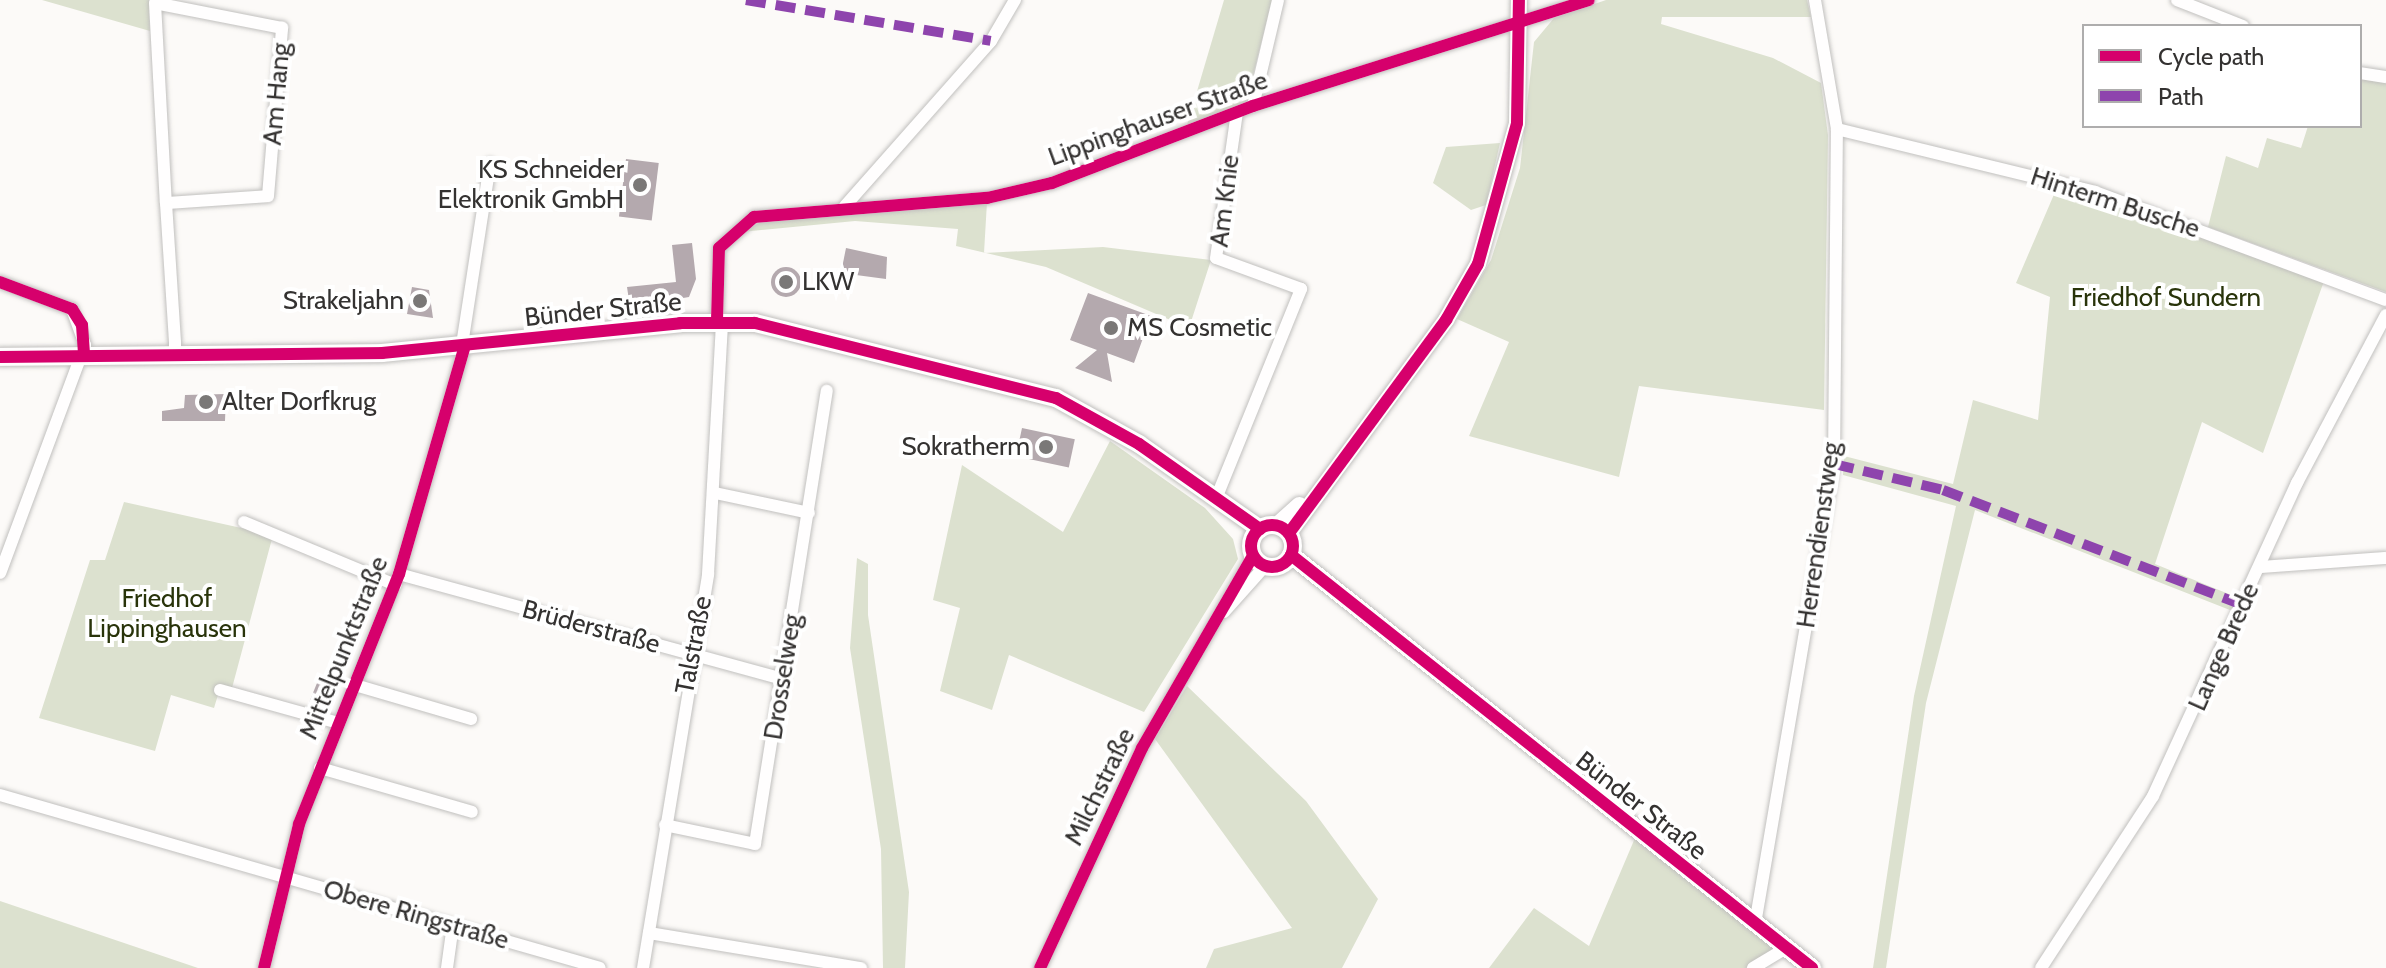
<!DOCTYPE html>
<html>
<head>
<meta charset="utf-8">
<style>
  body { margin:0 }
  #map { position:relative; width:2386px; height:968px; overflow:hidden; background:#fcfaf8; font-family:Cabin,sans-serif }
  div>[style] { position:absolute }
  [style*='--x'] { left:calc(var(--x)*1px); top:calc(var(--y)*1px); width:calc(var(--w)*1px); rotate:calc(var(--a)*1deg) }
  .green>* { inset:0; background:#dce1cf }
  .building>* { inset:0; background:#b4a9ae; transform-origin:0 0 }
  .round { border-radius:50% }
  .roads { filter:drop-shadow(0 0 2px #c1c0be) drop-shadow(0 0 2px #c1c0be) }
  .minor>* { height:12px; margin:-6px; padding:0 6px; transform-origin:6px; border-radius:6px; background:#fffefe }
  .tertiary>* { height:16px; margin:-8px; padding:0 8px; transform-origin:8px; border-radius:8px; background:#fffefe }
  .secondary>* { height:18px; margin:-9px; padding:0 9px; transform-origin:9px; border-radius:9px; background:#fffefe }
  .secondary>.ring { margin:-9px; padding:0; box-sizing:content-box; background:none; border:18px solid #fffefe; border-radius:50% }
  .quiet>* { height:10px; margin-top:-5px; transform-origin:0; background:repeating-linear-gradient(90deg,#8e44ad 0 20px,transparent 0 30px) }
  .cycleway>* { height:12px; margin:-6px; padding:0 6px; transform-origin:6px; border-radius:6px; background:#d6006c }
  .cycleway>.ring { margin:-6px; padding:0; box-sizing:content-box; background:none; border:12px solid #d6006c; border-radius:50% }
  .dots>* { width:22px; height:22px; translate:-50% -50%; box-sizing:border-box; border:4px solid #fff; border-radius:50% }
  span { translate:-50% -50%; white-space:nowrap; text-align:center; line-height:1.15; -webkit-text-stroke:8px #fff; paint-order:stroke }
  .street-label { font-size:26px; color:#343231 }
  .poi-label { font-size:26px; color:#343231 }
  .right { translate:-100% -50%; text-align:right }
  .left { translate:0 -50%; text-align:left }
  .park-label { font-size:26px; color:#29340a }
  .legend { position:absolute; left:2082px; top:24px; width:280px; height:104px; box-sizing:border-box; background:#fff; border:2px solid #aeadad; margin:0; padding:10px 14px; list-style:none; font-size:24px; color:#343231 }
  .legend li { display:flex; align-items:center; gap:16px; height:40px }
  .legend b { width:40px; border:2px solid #aeadad }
</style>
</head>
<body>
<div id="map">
  <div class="green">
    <i style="clip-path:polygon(42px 0,149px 0,150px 31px)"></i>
    <i style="clip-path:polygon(1224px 0,1272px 0,1246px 103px,1187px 125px)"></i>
    <i style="clip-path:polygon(1606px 0,1807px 0,1811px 17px,1662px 17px,1661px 24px,1773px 58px,1821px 83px,1828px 135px,1824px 410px,1639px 386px,1619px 477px,1469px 436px,1509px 342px,1457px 319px,1491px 260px,1520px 168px,1534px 42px,1554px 18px)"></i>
    <i style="clip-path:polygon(2360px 79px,2386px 83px,2386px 292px,2208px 227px,2226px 156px,2258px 168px,2267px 138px,2301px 148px,2308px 126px,2360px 126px)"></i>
    <i style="clip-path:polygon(1500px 143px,1486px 205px,1471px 210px,1433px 183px,1446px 147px)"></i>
    <i style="clip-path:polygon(2052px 184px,2324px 281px,2263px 453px,2202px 422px,2155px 564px,2241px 599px,2235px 612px,1975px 510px,1926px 703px,1886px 968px,1873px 968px,1914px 696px,1956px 506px,1843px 475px,1844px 456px,1953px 484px,1973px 400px,2038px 420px,2050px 297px,2016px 283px,2055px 192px)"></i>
    <i style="clip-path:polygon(987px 202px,984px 253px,1103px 247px,1211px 260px,1189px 328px,1046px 267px,956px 246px,958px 229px,855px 221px,741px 232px,774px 216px)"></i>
    <i style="clip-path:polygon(1110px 441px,1205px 508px,1233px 539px,1238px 559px,1144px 712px,1009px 655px,992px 710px,940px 691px,960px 608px,933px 600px,962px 465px,1063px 532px)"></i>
    <i style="clip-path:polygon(124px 502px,273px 535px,232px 688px,221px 685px,214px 708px,171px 695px,155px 751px,39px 718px,90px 560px,105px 560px)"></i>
    <i style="clip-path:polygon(857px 558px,868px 564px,868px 615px,909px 892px,905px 968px,883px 968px,881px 849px,850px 648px)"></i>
    <i style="clip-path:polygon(1187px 686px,1306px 801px,1378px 899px,1342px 968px,1206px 968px,1214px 949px,1292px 928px,1155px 739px)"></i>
    <i style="clip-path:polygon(1635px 838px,1775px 949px,1746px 968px,1489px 968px,1534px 908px,1589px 946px)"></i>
    <i style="clip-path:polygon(0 901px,198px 968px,0 968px)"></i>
  </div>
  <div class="building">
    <i style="left:626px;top:159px;width:33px;height:58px;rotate:7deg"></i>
    <i style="clip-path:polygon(692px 243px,696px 279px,689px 297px,630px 307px,627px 287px,676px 282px,672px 245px)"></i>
    <i style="clip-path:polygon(846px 248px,887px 257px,886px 279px,841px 273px)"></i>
    <i class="round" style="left:771px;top:267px;width:30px;height:30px"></i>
    <i style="clip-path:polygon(412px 287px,429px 290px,433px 318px,407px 314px)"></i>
    <i style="clip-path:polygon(1088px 293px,1151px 316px,1134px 363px,1107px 353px,1112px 382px,1075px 368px,1097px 350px,1070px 340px)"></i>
    <i style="clip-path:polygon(226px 394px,225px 421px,162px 421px,162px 411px,184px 408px,185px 395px)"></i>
    <i style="left:1022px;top:428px;width:54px;height:29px;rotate:12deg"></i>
    <i style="left:317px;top:683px;width:18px;height:22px;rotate:22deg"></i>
  </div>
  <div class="roads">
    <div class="minor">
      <i style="--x:2177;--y:0;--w:71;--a:21.5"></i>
      <i style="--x:2360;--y:73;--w:26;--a:9"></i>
      <i style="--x:1253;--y:106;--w:109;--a:-76.7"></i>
      <i style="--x:1837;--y:129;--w:266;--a:13.7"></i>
      <i style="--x:2095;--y:192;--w:310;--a:20.4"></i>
      <i style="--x:166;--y:203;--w:102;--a:-3.9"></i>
      <i style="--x:268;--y:196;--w:169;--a:-85.2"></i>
      <i style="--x:282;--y:28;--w:129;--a:-168.9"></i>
      <i style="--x:155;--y:3;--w:200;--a:86.9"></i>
      <i style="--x:166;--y:203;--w:140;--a:86.3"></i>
      <i style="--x:175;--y:343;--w:7;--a:90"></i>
      <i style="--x:845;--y:206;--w:220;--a:-48.5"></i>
      <i style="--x:991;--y:41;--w:48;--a:-59.7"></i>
      <i style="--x:0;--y:282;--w:77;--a:20.6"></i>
      <i style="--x:72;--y:309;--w:38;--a:70"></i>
      <i style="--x:85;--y:345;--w:243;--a:110.4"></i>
      <i style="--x:717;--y:320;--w:72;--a:-88.4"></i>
      <i style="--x:719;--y:248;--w:47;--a:-41.5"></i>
      <i style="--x:754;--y:217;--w:234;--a:-4.7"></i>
      <i style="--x:987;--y:198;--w:67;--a:-13"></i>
      <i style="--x:1052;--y:183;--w:215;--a:-21"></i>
      <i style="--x:1253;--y:106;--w:352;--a:-17.5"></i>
      <i style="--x:462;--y:345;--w:183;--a:-81.2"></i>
      <i style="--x:715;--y:493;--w:96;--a:12"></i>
      <i style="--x:1215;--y:501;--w:229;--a:-67.9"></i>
      <i style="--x:1301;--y:289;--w:90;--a:-160"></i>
      <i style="--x:1216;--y:258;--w:147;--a:-81.8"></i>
      <i style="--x:244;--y:522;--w:164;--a:22.6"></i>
      <i style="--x:2260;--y:567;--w:126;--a:-4.1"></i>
      <i style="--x:399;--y:574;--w:398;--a:15.3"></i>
      <i style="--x:1224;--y:612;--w:62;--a:-48.3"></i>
      <i style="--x:355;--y:685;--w:121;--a:16.3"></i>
      <i style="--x:220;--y:690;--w:123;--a:15.6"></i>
      <i style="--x:320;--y:768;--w:158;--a:16.1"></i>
      <i style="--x:0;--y:795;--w:624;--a:16.08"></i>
      <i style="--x:665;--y:825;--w:92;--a:11.9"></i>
      <i style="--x:755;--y:844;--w:459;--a:-81"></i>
      <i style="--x:1755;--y:924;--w:467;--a:-80.3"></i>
      <i style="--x:1834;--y:464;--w:335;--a:-89.5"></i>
      <i style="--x:1837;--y:129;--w:131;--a:-99.7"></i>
      <i style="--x:649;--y:933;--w:215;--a:9.4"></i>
      <i style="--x:264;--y:968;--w:148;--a:-76.3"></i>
      <i style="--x:299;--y:824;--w:269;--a:-68.2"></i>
      <i style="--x:399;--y:574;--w:238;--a:-73.9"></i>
      <i style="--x:447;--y:968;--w:43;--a:-82.1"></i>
      <i style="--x:643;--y:968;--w:399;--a:-80.6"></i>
      <i style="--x:708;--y:574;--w:253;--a:-86.8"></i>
      <i style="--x:1040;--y:968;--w:242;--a:-65.1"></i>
      <i style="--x:1142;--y:748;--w:222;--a:-60"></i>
      <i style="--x:1753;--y:968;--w:39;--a:-31"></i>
      <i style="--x:2041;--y:968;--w:205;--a:-56.9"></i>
      <i style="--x:2153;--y:796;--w:345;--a:-65.3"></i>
      <i style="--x:2297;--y:483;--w:190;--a:-62.1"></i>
    </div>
    <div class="tertiary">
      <i style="--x:1277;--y:525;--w:30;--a:-42"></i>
      <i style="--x:1289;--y:533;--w:265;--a:-53.6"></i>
      <i style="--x:1446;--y:320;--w:64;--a:-60.3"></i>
      <i style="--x:1478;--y:264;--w:146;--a:-74.5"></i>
      <i style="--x:1517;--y:123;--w:123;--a:-89.1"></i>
    </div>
    <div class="secondary">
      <i style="--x:0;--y:357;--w:382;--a:-0.6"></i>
      <i style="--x:382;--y:353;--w:300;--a:-5.7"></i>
      <i style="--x:680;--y:323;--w:75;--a:0"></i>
      <i style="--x:755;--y:323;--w:310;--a:14"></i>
      <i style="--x:1056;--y:398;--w:95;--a:29"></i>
      <i style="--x:1139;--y:444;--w:148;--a:35.1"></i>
      <i class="ring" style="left:1251px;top:525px;width:24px;height:24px"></i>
      <i style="--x:1291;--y:555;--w:665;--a:38.4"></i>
    </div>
  </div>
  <div class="quiet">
    <i style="--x:746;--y:0;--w:248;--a:9.5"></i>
    <i style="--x:1834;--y:464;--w:112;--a:13.4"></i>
    <i style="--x:1943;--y:490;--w:324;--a:21"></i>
  </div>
  <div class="cycleway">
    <i style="--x:0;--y:282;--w:77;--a:20.6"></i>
    <i style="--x:72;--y:309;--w:19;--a:58"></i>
    <i style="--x:82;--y:325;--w:30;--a:86"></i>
    <i style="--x:717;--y:320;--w:72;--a:-88.4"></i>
    <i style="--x:719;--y:248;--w:47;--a:-41.5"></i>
    <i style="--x:754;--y:217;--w:234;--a:-4.7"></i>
    <i style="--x:987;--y:198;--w:67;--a:-13"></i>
    <i style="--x:1052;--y:183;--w:215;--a:-21"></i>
    <i style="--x:1253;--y:106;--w:352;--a:-17.5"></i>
    <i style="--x:0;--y:357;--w:382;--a:-0.6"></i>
    <i style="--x:382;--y:353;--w:300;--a:-5.7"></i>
    <i style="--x:680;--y:323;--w:75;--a:0"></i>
    <i style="--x:755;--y:323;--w:310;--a:14"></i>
    <i style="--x:1056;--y:398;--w:95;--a:29"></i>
    <i style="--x:1139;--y:444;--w:148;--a:35.1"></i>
    <i class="ring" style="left:1251px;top:525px;width:30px;height:30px"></i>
    <i style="--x:1289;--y:533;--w:265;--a:-53.6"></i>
    <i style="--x:1446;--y:320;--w:64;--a:-60.3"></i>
    <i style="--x:1478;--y:264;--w:146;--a:-74.5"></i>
    <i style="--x:1517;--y:123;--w:123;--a:-89.1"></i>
    <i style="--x:1291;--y:555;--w:665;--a:38.4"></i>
    <i style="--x:264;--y:968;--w:148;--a:-76.3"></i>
    <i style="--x:299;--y:824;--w:269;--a:-68.2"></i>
    <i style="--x:399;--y:574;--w:238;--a:-73.9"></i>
    <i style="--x:1040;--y:968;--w:242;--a:-65.1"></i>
    <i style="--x:1142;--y:748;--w:222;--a:-60"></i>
  </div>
  <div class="dots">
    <i style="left:640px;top:185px;background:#7a7877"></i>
    <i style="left:786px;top:282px;background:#7a7877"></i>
    <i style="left:420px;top:301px;background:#7a7877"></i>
    <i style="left:1111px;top:328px;background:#7a7877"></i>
    <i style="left:206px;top:402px;background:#7a7877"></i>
    <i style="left:1046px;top:447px;background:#7a7877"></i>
  </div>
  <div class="street-label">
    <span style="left:277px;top:94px;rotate:-85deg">Am Hang</span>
    <span style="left:1158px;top:119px;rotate:-20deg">Lippinghauser Straße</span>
    <span style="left:1225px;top:201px;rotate:-83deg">Am Knie</span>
    <span style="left:2115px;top:203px;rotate:18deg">Hinterm Busche</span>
    <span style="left:603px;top:310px;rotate:-6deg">Bünder Straße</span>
    <span style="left:1819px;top:535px;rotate:-82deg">Herrendienstweg</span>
    <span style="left:591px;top:627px;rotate:15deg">Brüderstraße</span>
    <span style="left:694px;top:645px;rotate:-79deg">Talstraße</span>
    <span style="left:2224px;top:647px;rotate:-66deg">Lange Brede</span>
    <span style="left:344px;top:648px;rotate:-68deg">Mittelpunktstraße</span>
    <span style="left:783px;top:677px;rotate:-81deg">Drosselweg</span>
    <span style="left:1100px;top:787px;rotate:-64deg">Milchstraße</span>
    <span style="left:1641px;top:806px;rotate:38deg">Bünder Straße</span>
    <span style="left:416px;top:915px;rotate:16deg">Obere Ringstraße</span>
  </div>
  <div class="poi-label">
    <span class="right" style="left:624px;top:185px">KS Schneider<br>Elektronik GmbH</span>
    <span class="left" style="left:802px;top:282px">LKW</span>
    <span class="right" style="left:404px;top:301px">Strakeljahn</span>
    <span class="left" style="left:1127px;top:328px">MS Cosmetic</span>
    <span class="left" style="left:222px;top:402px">Alter Dorfkrug</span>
    <span class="right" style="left:1030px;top:447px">Sokratherm</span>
  </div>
  <div class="park-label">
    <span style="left:2166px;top:298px">Friedhof Sundern</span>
    <span style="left:167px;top:614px">Friedhof<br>Lippinghausen</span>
  </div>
  <ul class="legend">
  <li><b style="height:10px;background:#d6006c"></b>Cycle path</li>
  <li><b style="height:10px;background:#8e44ad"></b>Path</li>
  </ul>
</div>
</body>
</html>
